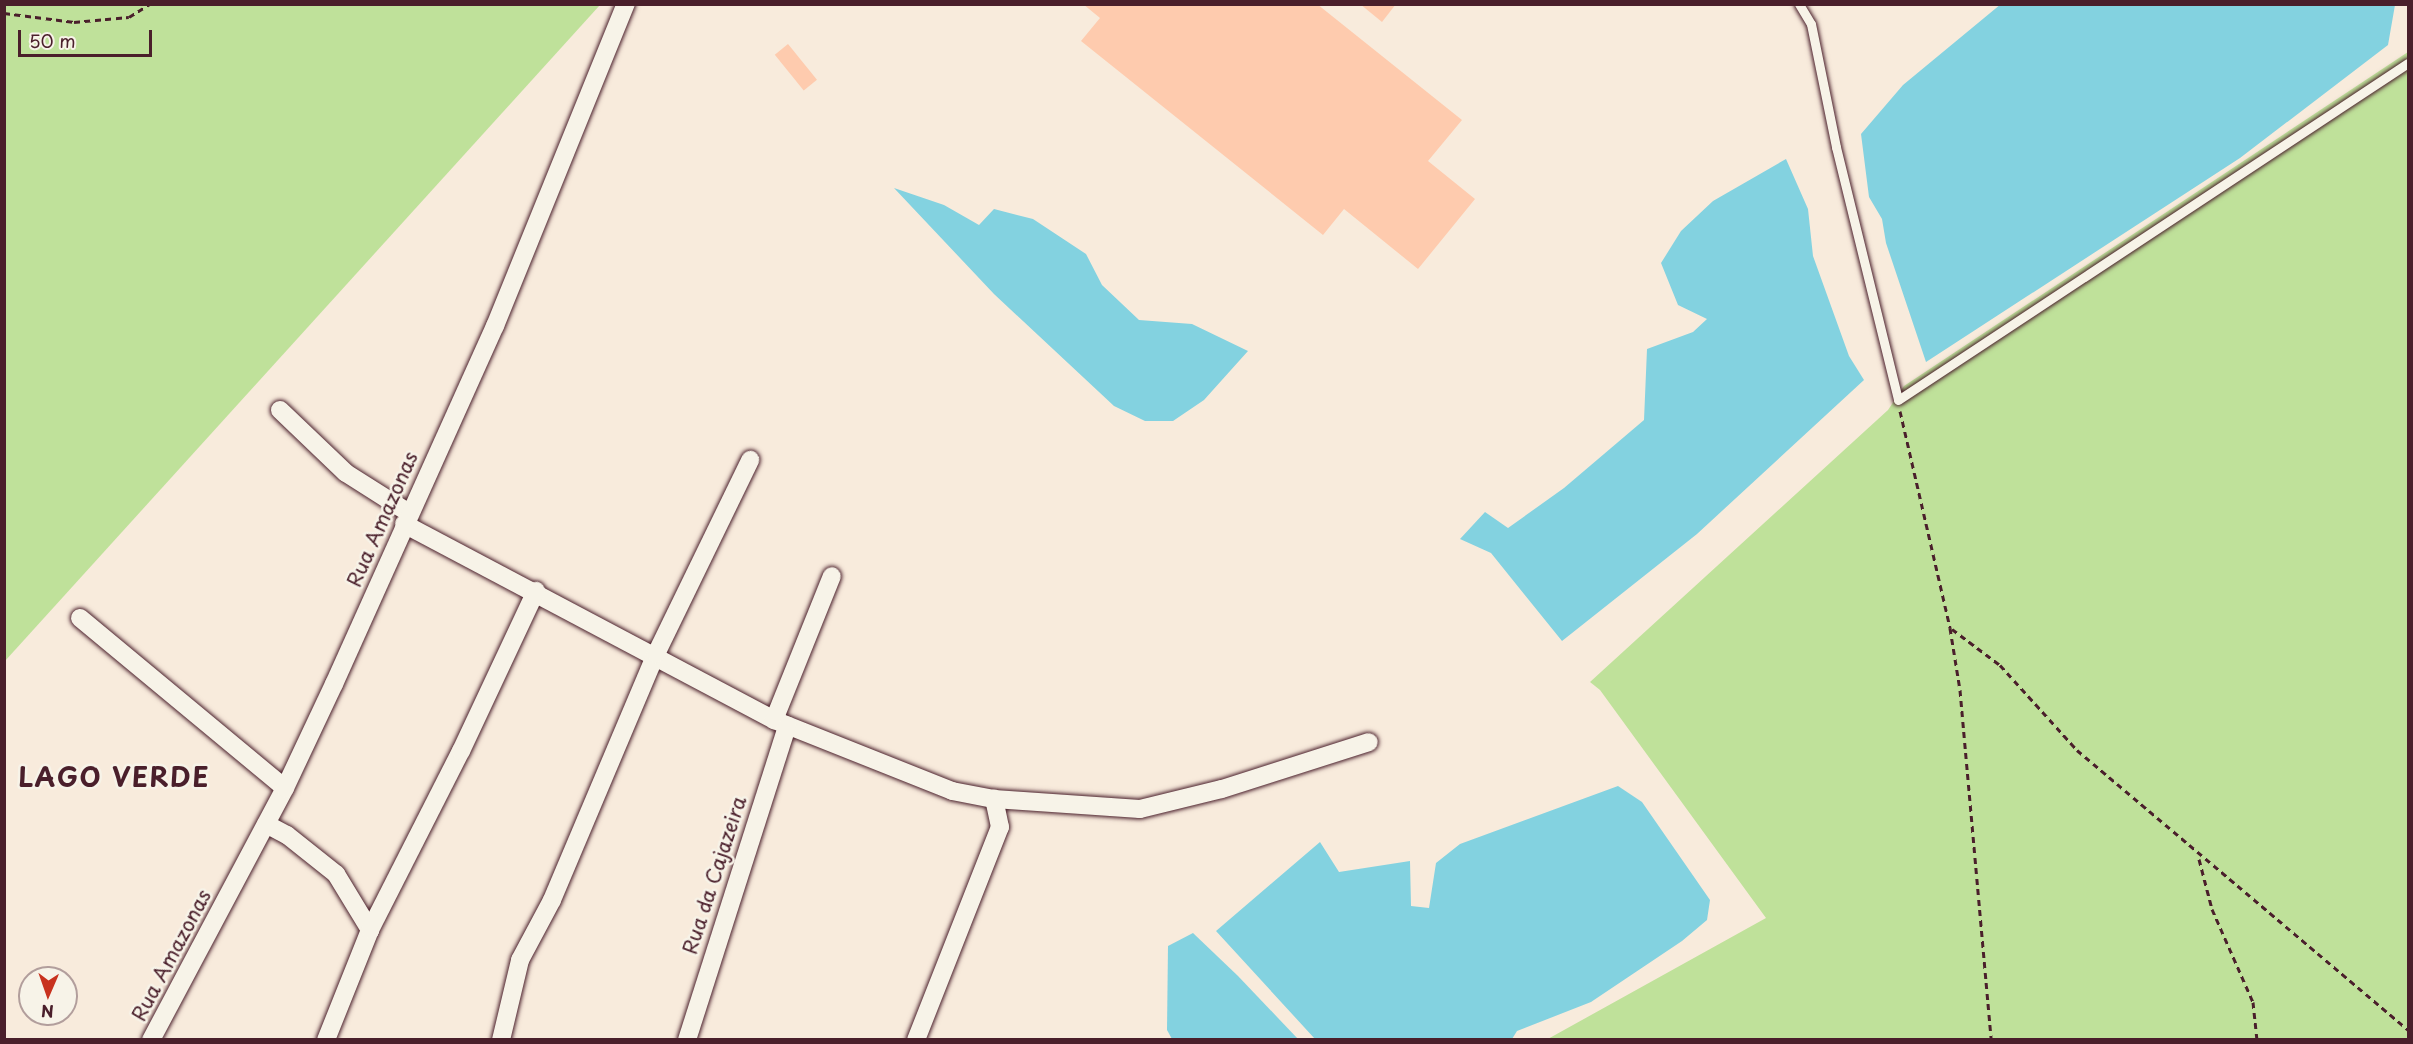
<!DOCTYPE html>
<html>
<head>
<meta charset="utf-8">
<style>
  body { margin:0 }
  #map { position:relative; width:2413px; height:1044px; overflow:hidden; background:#f8ebdc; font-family:"Playpen Sans",sans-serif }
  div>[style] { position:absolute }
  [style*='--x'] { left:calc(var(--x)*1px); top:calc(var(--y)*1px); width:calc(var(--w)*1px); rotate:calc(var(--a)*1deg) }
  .green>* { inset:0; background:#bfe19a }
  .water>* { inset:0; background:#83d2e0 }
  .building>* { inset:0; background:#fecbae; transform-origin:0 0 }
  .path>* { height:3px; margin-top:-1.5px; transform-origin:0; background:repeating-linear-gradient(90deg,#4a1f2b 0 6px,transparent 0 10.5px) }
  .roads { filter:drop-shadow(0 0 2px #4a1f2b) drop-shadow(0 0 2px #4a1f2b) }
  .service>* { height:9px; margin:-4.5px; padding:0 4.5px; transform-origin:4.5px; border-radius:4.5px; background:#f7f3e8 }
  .minor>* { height:18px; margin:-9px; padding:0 9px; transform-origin:9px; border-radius:9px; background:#f7f3e8 }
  span { translate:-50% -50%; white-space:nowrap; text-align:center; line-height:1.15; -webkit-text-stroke:5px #f7f3e8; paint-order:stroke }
  .street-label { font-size:20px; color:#4a1f2b }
  .district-label { font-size:26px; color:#4a1f2b; font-weight:700; letter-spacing:1.5px }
  .frame { position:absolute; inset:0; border:6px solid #4a1f2b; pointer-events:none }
  .north { position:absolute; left:18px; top:966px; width:60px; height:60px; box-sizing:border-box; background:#f7f3e8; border:2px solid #b29e9c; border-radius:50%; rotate:182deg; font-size:16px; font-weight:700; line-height:24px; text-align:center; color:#4a1f2b }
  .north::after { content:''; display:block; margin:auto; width:21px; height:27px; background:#c8321e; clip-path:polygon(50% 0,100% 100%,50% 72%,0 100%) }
  .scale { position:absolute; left:18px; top:30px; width:134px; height:27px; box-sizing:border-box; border:3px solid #4a1f2b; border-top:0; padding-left:8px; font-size:18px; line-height:21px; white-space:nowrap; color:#4a1f2b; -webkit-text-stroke:4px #f7f3e8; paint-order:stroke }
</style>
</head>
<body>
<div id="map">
  <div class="green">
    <i style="clip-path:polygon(5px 4px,600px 5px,5px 661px,4px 5px)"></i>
    <i style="clip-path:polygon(2408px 52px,2408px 1039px,1546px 1040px,1766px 918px,1600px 690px,1590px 682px,1888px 410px,1904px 386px)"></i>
  </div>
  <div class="water">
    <i style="clip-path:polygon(2001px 4px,2395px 4px,2395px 5px,2388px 45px,2240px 158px,1926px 362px,1886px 243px,1882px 219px,1869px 197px,1861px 134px,1903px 85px)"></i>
    <i style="clip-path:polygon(1786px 159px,1808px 209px,1813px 256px,1849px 356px,1864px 380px,1697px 534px,1562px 641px,1491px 553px,1460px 539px,1485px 512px,1508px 528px,1564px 488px,1644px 420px,1647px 349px,1693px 332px,1707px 319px,1678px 305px,1661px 263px,1681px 231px,1713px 201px)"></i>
    <i style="clip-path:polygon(894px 188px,944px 205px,979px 225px,994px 209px,1033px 219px,1086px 254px,1102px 285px,1139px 320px,1192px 324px,1248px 351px,1204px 400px,1173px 421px,1145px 421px,1114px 406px,994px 294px)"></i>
    <i style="clip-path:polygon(1618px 786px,1642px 802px,1710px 900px,1707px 920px,1682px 941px,1591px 1002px,1517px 1031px,1512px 1039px,1315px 1039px,1216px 931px,1320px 842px,1339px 872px,1410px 861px,1411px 906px,1429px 908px,1436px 863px,1460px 844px)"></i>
    <i style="clip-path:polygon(1193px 933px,1238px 976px,1298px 1039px,1172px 1039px,1167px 1030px,1168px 946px)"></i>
  </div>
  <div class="building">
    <i style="clip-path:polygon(1083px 4px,1317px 4px,1462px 120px,1428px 161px,1475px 199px,1418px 269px,1344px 209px,1323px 235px,1081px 41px,1100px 18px)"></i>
    <i style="clip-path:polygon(1360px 4px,1396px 4px,1382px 22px)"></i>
    <i style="left:788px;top:44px;width:46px;height:17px;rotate:51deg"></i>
  </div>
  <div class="path">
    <i style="--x:4;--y:13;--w:71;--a:7.3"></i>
    <i style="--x:74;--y:22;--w:55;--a:-5.2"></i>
    <i style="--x:129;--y:17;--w:25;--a:-32"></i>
    <i style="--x:1900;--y:411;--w:223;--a:77"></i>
    <i style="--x:1950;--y:628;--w:63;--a:80.8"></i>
    <i style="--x:1960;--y:690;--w:351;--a:84.9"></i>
    <i style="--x:1952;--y:629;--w:60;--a:36.9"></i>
    <i style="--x:2000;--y:665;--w:115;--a:47.8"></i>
    <i style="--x:2077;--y:750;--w:434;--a:40.2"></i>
    <i style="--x:2199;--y:859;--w:52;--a:75.4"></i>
    <i style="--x:2212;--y:909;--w:102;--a:66.2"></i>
    <i style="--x:2253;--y:1002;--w:38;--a:84"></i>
  </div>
  <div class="roads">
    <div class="service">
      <i style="--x:1799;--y:4;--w:23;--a:59"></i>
      <i style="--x:1811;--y:24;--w:126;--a:78.5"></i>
      <i style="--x:1836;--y:147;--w:260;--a:76.2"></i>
      <i style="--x:1898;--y:400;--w:611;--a:-33.46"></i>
    </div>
    <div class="minor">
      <i style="--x:280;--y:410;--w:91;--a:43.7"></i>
      <i style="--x:346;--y:473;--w:75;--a:32.4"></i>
      <i style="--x:404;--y:524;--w:419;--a:27.9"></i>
      <i style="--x:774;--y:720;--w:192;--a:21.7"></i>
      <i style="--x:952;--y:791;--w:43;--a:10.8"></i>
      <i style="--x:994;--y:799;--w:146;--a:3.9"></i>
      <i style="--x:1140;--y:809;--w:84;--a:-13.7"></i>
      <i style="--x:1222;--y:789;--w:154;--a:-17.7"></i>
      <i style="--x:80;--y:618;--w:266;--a:39.7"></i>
      <i style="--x:774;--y:720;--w:155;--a:-68.1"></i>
      <i style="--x:266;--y:824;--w:24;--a:28"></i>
      <i style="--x:287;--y:835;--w:63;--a:38.5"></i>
      <i style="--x:336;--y:874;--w:66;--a:58.7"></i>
      <i style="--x:151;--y:1040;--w:285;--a:-62"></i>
      <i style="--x:285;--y:788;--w:115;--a:-64.8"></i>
      <i style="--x:334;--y:684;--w:393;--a:-65.8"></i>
      <i style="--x:495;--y:326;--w:348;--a:-67.9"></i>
      <i style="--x:326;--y:1040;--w:118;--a:-68.2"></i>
      <i style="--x:370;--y:930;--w:201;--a:-63.1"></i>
      <i style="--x:461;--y:751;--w:177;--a:-64.9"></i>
      <i style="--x:501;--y:1040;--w:82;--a:-76.6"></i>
      <i style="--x:520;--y:960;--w:68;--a:-61.9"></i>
      <i style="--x:552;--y:900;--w:267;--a:-67.1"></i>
      <i style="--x:656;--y:654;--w:216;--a:-64.1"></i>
      <i style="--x:687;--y:1040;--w:330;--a:-72.3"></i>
      <i style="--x:916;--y:1040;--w:229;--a:-68.5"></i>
      <i style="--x:1000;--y:827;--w:29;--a:-102"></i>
    </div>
  </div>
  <div class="street-label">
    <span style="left:382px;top:519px;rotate:-66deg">Rua Amazonas</span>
    <span style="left:714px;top:875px;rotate:-72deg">Rua da Cajazeira</span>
    <span style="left:171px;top:955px;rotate:-62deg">Rua Amazonas</span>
  </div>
  <div class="district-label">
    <span style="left:114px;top:777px">LAGO VERDE</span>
  </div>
  <div class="frame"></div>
  <div class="north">N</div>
  <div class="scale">50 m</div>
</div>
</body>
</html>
